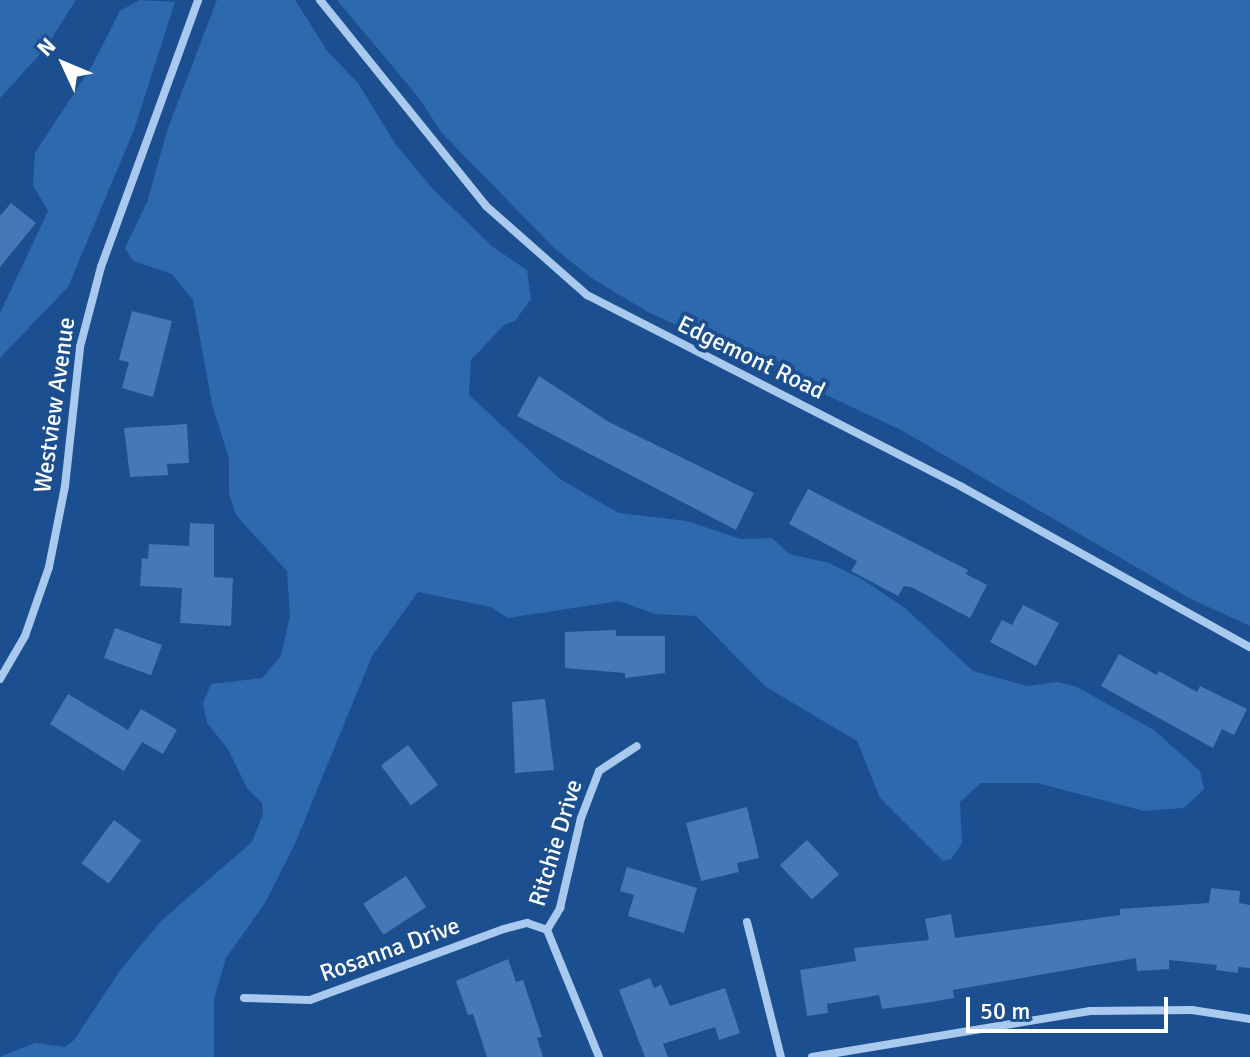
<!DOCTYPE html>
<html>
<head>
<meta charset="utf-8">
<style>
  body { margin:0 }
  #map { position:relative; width:1250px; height:1057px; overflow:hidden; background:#1b4f8f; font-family:Signika,sans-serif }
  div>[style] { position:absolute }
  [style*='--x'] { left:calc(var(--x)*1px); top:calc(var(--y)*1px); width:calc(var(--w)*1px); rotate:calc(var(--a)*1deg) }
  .green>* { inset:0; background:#2e69ad }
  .building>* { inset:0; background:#4478b7; transform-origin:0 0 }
  .minor>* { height:8px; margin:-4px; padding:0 4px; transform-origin:4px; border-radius:4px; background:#a9c9ee }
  span { translate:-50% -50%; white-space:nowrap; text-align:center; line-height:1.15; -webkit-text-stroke:8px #1b4f8f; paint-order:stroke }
  .street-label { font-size:24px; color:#fff }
  .north { position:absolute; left:24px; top:24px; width:80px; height:80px; -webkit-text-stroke:6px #1b4f8f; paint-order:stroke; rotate:314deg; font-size:22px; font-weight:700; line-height:32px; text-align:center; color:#fff }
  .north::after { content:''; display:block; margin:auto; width:28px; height:36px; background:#fff; clip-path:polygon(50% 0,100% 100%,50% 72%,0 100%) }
  .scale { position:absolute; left:966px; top:997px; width:202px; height:36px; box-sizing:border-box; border:4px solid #fff; border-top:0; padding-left:10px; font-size:24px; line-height:28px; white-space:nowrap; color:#fff; -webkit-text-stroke:6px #1b4f8f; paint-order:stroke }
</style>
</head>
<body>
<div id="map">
  <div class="green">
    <i style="clip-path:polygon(0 0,76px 0,45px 49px,0 98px)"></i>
    <i style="clip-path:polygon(140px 0,175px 2px,134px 130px,68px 287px,0 358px,0 313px,48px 211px,33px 185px,35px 153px,93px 64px,120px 11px)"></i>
    <i style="clip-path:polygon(217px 0,295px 0,328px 52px,358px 83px,396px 145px,431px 187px,493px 247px,527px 270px,531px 299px,515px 321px,504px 325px,471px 360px,469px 395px,560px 479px,619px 513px,687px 521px,741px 539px,772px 538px,789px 554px,829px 563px,862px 579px,905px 608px,973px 671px,1027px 686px,1058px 682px,1077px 687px,1154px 730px,1200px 771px,1204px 789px,1184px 808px,1144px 811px,1037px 783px,981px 783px,960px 802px,962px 843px,951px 859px,943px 861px,880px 798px,857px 741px,766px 687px,696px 616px,655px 614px,619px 601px,508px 618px,491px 607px,418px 592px,372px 656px,294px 846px,265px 903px,226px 958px,214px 999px,214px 1057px,0 1057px,35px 1043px,65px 1047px,74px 1040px,121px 969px,162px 920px,252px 842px,263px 814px,262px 803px,247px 788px,228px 749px,207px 723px,203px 703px,211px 684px,262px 678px,281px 656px,290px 616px,287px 571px,236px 515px,229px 494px,229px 459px,212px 404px,193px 300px,172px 274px,133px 261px,125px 248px,147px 202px,168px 128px)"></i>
    <i style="clip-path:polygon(337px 0,1250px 0,1250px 626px,1191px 599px,901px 430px,648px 312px,593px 279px,555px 249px,441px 132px,419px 98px)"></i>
  </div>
  <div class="building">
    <i style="clip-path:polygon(11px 203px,36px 223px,0 267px,0 216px)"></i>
    <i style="clip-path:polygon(132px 311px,172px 321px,153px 397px,122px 388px,129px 362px,119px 360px)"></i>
    <i style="clip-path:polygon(539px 376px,609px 422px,754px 493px,736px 530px,517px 416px)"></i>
    <i style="clip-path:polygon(187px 424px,189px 463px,167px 464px,168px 475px,130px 477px,124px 428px)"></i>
    <i style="clip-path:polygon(808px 489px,968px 570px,966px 574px,987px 585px,970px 618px,911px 587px,904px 586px,898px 596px,851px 571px,857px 561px,789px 524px)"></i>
    <i style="clip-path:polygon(190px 523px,214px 524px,214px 577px,233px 578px,231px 626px,180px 623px,182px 588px,140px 586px,142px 558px,148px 559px,149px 544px,189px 546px)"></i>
    <i style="clip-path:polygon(1023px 605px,1059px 623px,1036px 666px,990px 642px,1002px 620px,1012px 625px)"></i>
    <i style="left:115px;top:628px;width:50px;height:32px;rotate:20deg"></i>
    <i style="clip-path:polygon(616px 630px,616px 636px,665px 636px,665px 673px,625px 678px,625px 673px,565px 668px,565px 632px)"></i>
    <i style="clip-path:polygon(1119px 654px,1157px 675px,1159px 671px,1197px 692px,1200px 686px,1247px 709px,1234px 735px,1222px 729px,1213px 748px,1101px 686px)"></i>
    <i style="clip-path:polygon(68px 694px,128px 730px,141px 709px,177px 730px,163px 754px,142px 742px,124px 771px,50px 724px)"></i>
    <i style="clip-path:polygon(545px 699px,554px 770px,515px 773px,512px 702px)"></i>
    <i style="left:408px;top:745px;width:50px;height:34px;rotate:53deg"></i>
    <i style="clip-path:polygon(747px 807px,759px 858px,737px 863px,739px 872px,701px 881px,686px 823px)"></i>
    <i style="left:114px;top:820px;width:34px;height:54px;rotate:37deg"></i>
    <i style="left:807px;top:840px;width:47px;height:37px;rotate:47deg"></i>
    <i style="clip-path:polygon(627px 867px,697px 888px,684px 933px,628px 916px,634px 895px,620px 891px)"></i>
    <i style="left:406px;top:876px;width:37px;height:51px;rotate:57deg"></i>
    <i style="clip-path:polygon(1211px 888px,1240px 891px,1239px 903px,1250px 905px,1250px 968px,1238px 967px,1238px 973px,1216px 970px,1217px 965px,1169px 960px,1169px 969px,1137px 971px,1136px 958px,953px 990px,954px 998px,925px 1003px,882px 1009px,879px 995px,827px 1004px,828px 1013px,807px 1016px,800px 970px,856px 961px,854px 948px,929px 940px,925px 919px,951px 914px,955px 938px,1120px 915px,1120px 909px,1209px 903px)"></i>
    <i style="clip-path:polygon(508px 959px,516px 982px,523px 980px,542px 1037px,537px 1038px,543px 1057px,487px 1057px,473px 1014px,468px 1015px,456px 981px)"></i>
    <i style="clip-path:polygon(650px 978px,654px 988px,661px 985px,670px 1006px,725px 988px,740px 1033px,719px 1040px,715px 1027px,663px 1044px,668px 1057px,645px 1057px,619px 990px)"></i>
  </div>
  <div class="minor">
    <i style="--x:320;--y:0;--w:265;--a:51.1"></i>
    <i style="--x:486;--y:206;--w:135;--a:41.4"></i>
    <i style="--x:587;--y:295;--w:421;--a:27.1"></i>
    <i style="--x:962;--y:487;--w:329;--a:29.1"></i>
    <i style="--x:0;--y:679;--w:50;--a:-59.8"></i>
    <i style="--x:25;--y:636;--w:73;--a:-70.8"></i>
    <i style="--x:49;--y:567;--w:83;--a:-78.8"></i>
    <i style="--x:65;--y:486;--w:140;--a:-83.8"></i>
    <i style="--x:80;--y:347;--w:83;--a:-75.3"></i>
    <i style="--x:101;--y:267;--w:284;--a:-70"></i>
    <i style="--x:747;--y:922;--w:139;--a:75.9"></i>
    <i style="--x:547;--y:930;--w:26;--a:-59"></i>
    <i style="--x:560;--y:908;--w:92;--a:-76.9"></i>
    <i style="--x:581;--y:818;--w:50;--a:-69"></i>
    <i style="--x:599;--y:771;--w:45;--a:-33.3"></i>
    <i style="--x:547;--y:930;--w:137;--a:67.7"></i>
    <i style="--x:244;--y:998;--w:66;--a:1.7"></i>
    <i style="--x:310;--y:1000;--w:207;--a:-20.1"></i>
    <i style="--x:504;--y:929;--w:24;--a:-15"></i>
    <i style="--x:527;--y:923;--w:21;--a:19"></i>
    <i style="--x:812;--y:1057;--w:282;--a:-9.4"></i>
    <i style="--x:1090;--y:1011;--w:102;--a:-0.6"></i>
    <i style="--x:1192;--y:1010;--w:59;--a:8.8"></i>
  </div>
  <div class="street-label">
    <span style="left:751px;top:358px;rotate:26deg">Edgemont Road</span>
    <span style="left:55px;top:405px;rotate:-82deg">Westview Avenue</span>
    <span style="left:556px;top:843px;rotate:-73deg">Ritchie Drive</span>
    <span style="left:390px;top:950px;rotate:-20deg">Rosanna Drive</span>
  </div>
  <div class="north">N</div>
  <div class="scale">50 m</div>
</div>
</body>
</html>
